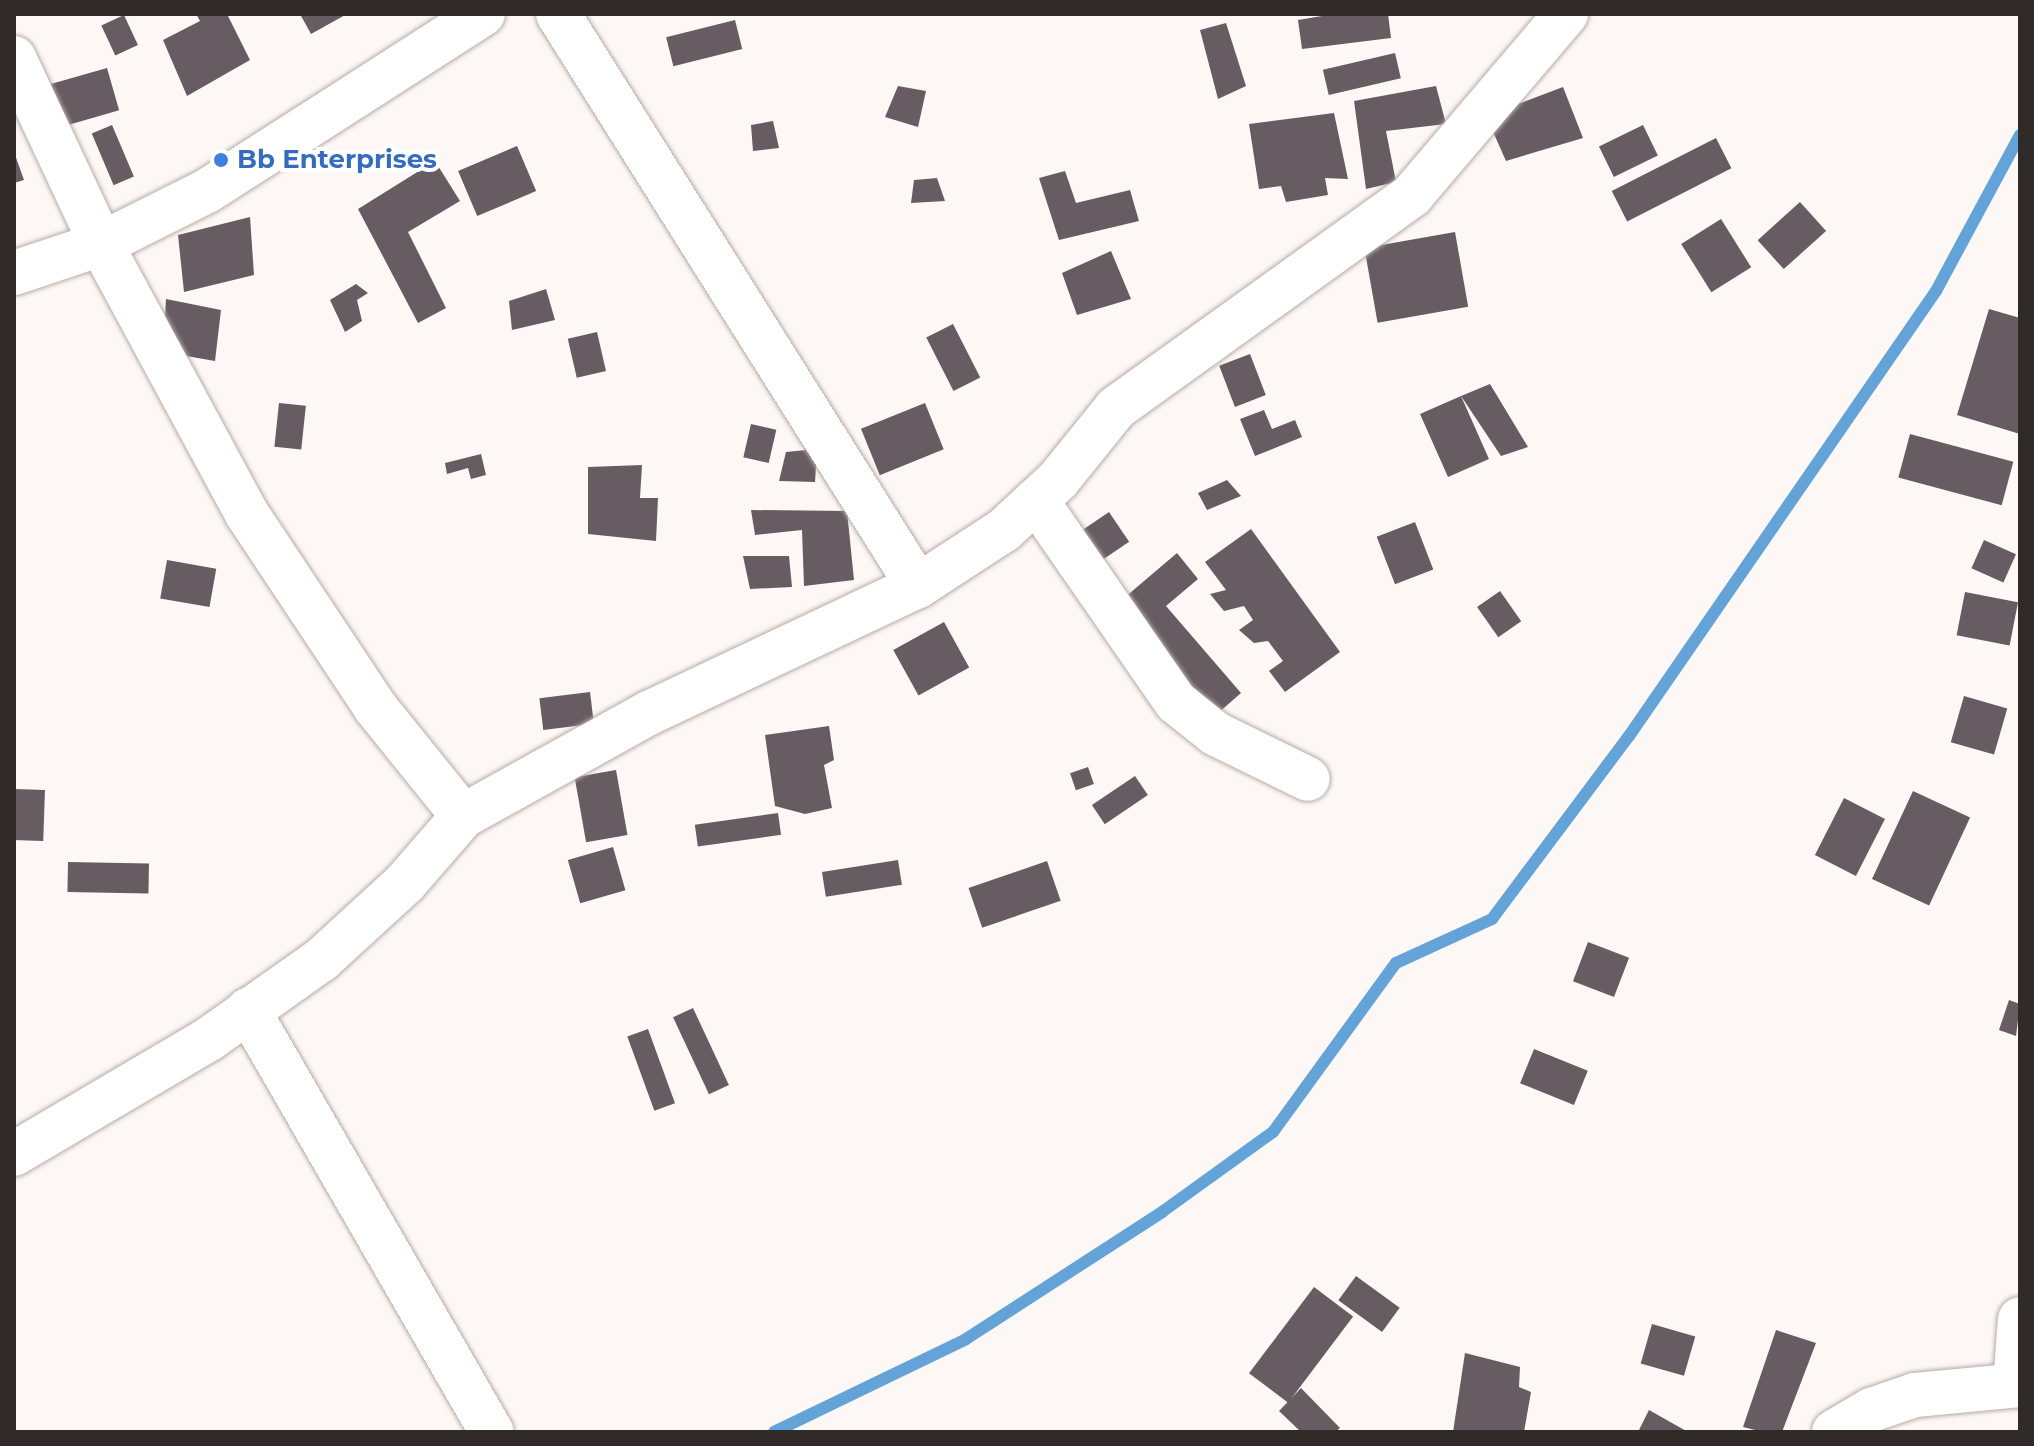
<!DOCTYPE html>
<html>
<head>
<meta charset="utf-8">
<style>
  body { margin:0 }
  #map { position:relative; width:2034px; height:1446px; overflow:hidden; background:#fdf8f6; font-family:Montserrat,sans-serif }
  div>[style] { position:absolute }
  [style*='--x'] { left:calc(var(--x)*1px); top:calc(var(--y)*1px); width:calc(var(--w)*1px); rotate:calc(var(--a)*1deg) }
  .stream>* { height:12px; margin:-6px; padding:0 6px; transform-origin:6px; border-radius:6px; background:#64a3d8 }
  .building>* { inset:0; background:#665c62; transform-origin:0 0 }
  .roads { filter:drop-shadow(0 0 2px #b6aba5) drop-shadow(0 0 2px #b6aba5) }
  .street>* { height:44px; margin:-22px; padding:0 22px; transform-origin:22px; border-radius:22px; background:#fff }
  .dots>* { width:22px; height:22px; translate:-50% -50%; box-sizing:border-box; border:4px solid #fff; border-radius:50% }
  span { translate:-50% -50%; white-space:nowrap; text-align:center; line-height:1.15; -webkit-text-stroke:8px #fff; paint-order:stroke }
  .shop-label { font-size:26px; color:#366cbe; font-weight:700 }
  .left { translate:0 -50%; text-align:left }
  .frame { position:absolute; inset:0; border:16px solid #302b29; pointer-events:none }
</style>
</head>
<body>
<div id="map">
  <div class="stream">
    <i style="--x:774;--y:1432;--w:213;--a:-25.8"></i>
    <i style="--x:966;--y:1339;--w:234;--a:-32.9"></i>
    <i style="--x:1162;--y:1212;--w:137;--a:-35.8"></i>
    <i style="--x:1273;--y:1132;--w:209;--a:-54"></i>
    <i style="--x:1396;--y:963;--w:106;--a:-24.6"></i>
    <i style="--x:1492;--y:919;--w:229;--a:-53.2"></i>
    <i style="--x:1629;--y:736;--w:541;--a:-55.4"></i>
    <i style="--x:1936;--y:291;--w:177;--a:-61.7"></i>
  </div>
  <div class="building">
    <i style="clip-path:polygon(196px 14px,227px 14px,250px 60px,187px 96px,163px 40px,200px 21px)"></i>
    <i style="clip-path:polygon(300px 14px,347px 14px,311px 34px)"></i>
    <i style="clip-path:polygon(1334px 14px,1388px 14px,1391px 38px,1302px 49px,1298px 20px)"></i>
    <i style="left:124px;top:15px;width:33px;height:25px;rotate:65deg"></i>
    <i style="left:735px;top:20px;width:30px;height:71px;rotate:76deg"></i>
    <i style="clip-path:polygon(1226px 23px,1246px 86px,1218px 99px,1200px 30px)"></i>
    <i style="left:1395px;top:53px;width:26px;height:74px;rotate:77deg"></i>
    <i style="left:107px;top:68px;width:44px;height:63px;rotate:74deg"></i>
    <i style="clip-path:polygon(898px 86px,926px 91px,918px 127px,885px 117px)"></i>
    <i style="clip-path:polygon(1436px 86px,1446px 124px,1386px 131px,1396px 182px,1366px 189px,1354px 101px)"></i>
    <i style="clip-path:polygon(1563px 87px,1583px 138px,1506px 161px,1486px 116px)"></i>
    <i style="clip-path:polygon(1334px 113px,1348px 179px,1325px 178px,1328px 195px,1286px 202px,1281px 186px,1259px 189px,1249px 124px)"></i>
    <i style="clip-path:polygon(773px 121px,779px 148px,753px 151px,751px 125px)"></i>
    <i style="left:112px;top:125px;width:56px;height:22px;rotate:67deg"></i>
    <i style="left:1643px;top:125px;width:34px;height:49px;rotate:64deg"></i>
    <i style="left:1716px;top:138px;width:34px;height:117px;rotate:63deg"></i>
    <i style="left:517px;top:146px;width:49px;height:64px;rotate:67deg"></i>
    <i style="clip-path:polygon(14px 152px,24px 180px,14px 183px)"></i>
    <i style="clip-path:polygon(435px 161px,460px 201px,408px 232px,446px 308px,418px 323px,358px 209px)"></i>
    <i style="clip-path:polygon(1065px 171px,1076px 203px,1130px 190px,1139px 221px,1059px 240px,1039px 178px)"></i>
    <i style="clip-path:polygon(937px 178px,945px 201px,911px 203px,914px 180px)"></i>
    <i style="left:1800px;top:202px;width:39px;height:57px;rotate:48deg"></i>
    <i style="clip-path:polygon(250px 217px,254px 275px,184px 292px,178px 235px)"></i>
    <i style="left:1721px;top:219px;width:57px;height:47px;rotate:58deg"></i>
    <i style="left:1455px;top:232px;width:76px;height:92px;rotate:80deg"></i>
    <i style="clip-path:polygon(1111px 251px,1131px 299px,1077px 315px,1062px 273px)"></i>
    <i style="clip-path:polygon(356px 284px,368px 293px,357px 300px,362px 321px,345px 332px,330px 300px)"></i>
    <i style="clip-path:polygon(546px 289px,555px 320px,512px 330px,509px 301px)"></i>
    <i style="clip-path:polygon(166px 299px,221px 310px,215px 361px,163px 352px)"></i>
    <i style="clip-path:polygon(1989px 309px,2020px 318px,2020px 434px,1957px 415px)"></i>
    <i style="left:953px;top:324px;width:60px;height:30px;rotate:63deg"></i>
    <i style="left:597px;top:332px;width:40px;height:30px;rotate:77deg"></i>
    <i style="left:1250px;top:354px;width:44px;height:33px;rotate:69deg"></i>
    <i style="clip-path:polygon(1490px 384px,1528px 447px,1501px 456px,1461px 396px,1489px 459px,1448px 477px,1420px 414px,1461px 396px)"></i>
    <i style="left:279px;top:403px;width:27px;height:44px;rotate:6deg"></i>
    <i style="left:925px;top:403px;width:50px;height:69px;rotate:68deg"></i>
    <i style="clip-path:polygon(1264px 410px,1272px 429px,1295px 420px,1302px 437px,1255px 456px,1240px 419px)"></i>
    <i style="left:751px;top:424px;width:26px;height:34px;rotate:13deg"></i>
    <i style="left:1910px;top:434px;width:107px;height:45px;rotate:15deg"></i>
    <i style="clip-path:polygon(817px 449px,815px 482px,779px 481px,786px 452px)"></i>
    <i style="clip-path:polygon(481px 454px,486px 475px,471px 479px,468px 468px,447px 474px,445px 463px)"></i>
    <i style="clip-path:polygon(642px 465px,640px 498px,658px 498px,656px 541px,588px 534px,588px 467px)"></i>
    <i style="clip-path:polygon(1227px 480px,1241px 496px,1207px 510px,1198px 493px)"></i>
    <i style="clip-path:polygon(751px 510px,847px 511px,854px 580px,804px 586px,802px 530px,755px 535px)"></i>
    <i style="left:1109px;top:512px;width:36px;height:32px;rotate:56deg"></i>
    <i style="left:1415px;top:522px;width:51px;height:41px;rotate:69deg"></i>
    <i style="clip-path:polygon(1251px 529px,1340px 652px,1285px 692px,1269px 671px,1283px 661px,1268px 641px,1254px 643px,1239px 630px,1253px 620px,1244px 606px,1224px 611px,1210px 594px,1226px 590px,1205px 562px)"></i>
    <i style="left:1984px;top:540px;width:35px;height:31px;rotate:24deg"></i>
    <i style="clip-path:polygon(1177px 553px,1198px 579px,1166px 606px,1241px 693px,1217px 714px,1117px 604px)"></i>
    <i style="clip-path:polygon(743px 556px,789px 556px,792px 587px,750px 589px)"></i>
    <i style="left:167px;top:560px;width:50px;height:39px;rotate:10deg"></i>
    <i style="left:1500px;top:591px;width:37px;height:28px;rotate:55deg"></i>
    <i style="left:1965px;top:592px;width:54px;height:44px;rotate:11deg"></i>
    <i style="left:944px;top:622px;width:52px;height:58px;rotate:61deg"></i>
    <i style="left:590px;top:692px;width:32px;height:51px;rotate:83deg"></i>
    <i style="left:1964px;top:696px;width:45px;height:48px;rotate:16deg"></i>
    <i style="clip-path:polygon(829px 726px,834px 760px,824px 765px,832px 808px,805px 814px,775px 806px,765px 735px)"></i>
    <i style="left:1088px;top:767px;width:18px;height:19px;rotate:71deg"></i>
    <i style="left:616px;top:770px;width:66px;height:42px;rotate:80deg"></i>
    <i style="left:1135px;top:776px;width:23px;height:52px;rotate:56deg"></i>
    <i style="left:14px;top:789px;width:31px;height:51px;rotate:2deg"></i>
    <i style="left:1913px;top:791px;width:63px;height:97px;rotate:25deg"></i>
    <i style="left:1844px;top:798px;width:46px;height:64px;rotate:27deg"></i>
    <i style="left:778px;top:813px;width:22px;height:84px;rotate:82deg"></i>
    <i style="left:613px;top:847px;width:45px;height:47px;rotate:74deg"></i>
    <i style="left:898px;top:860px;width:25px;height:77px;rotate:81deg"></i>
    <i style="left:1047px;top:861px;width:42px;height:83px;rotate:71deg"></i>
    <i style="left:68px;top:862px;width:81px;height:30px;rotate:1deg"></i>
    <i style="left:1588px;top:942px;width:44px;height:42px;rotate:21deg"></i>
    <i style="clip-path:polygon(2009px 1000px,2020px 1004px,2016px 1036px,1999px 1030px)"></i>
    <i style="left:693px;top:1008px;width:85px;height:22px;rotate:65deg"></i>
    <i style="left:648px;top:1029px;width:79px;height:22px;rotate:70deg"></i>
    <i style="left:1534px;top:1049px;width:58px;height:37px;rotate:22deg"></i>
    <i style="left:1356px;top:1276px;width:54px;height:30px;rotate:36deg"></i>
    <i style="left:1314px;top:1287px;width:49px;height:108px;rotate:37deg"></i>
    <i style="left:1652px;top:1324px;width:45px;height:41px;rotate:16deg"></i>
    <i style="clip-path:polygon(1776px 1330px,1816px 1343px,1782px 1432px,1763px 1432px,1743px 1427px)"></i>
    <i style="clip-path:polygon(1465px 1353px,1520px 1367px,1519px 1387px,1531px 1392px,1524px 1432px,1453px 1432px)"></i>
    <i style="clip-path:polygon(1301px 1388px,1340px 1428px,1335px 1432px,1301px 1432px,1279px 1411px)"></i>
    <i style="clip-path:polygon(1649px 1410px,1688px 1432px,1638px 1432px)"></i>
  </div>
  <div class="roads">
    <div class="street">
      <i style="--x:558;--y:14;--w:676;--a:57.81"></i>
      <i style="--x:14;--y:58;--w:205;--a:64.9"></i>
      <i style="--x:101;--y:244;--w:307;--a:61.6"></i>
      <i style="--x:247;--y:514;--w:232;--a:56.4"></i>
      <i style="--x:375;--y:707;--w:140;--a:51.1"></i>
      <i style="--x:14;--y:273;--w:92;--a:-18.4"></i>
      <i style="--x:101;--y:244;--w:119;--a:-26.6"></i>
      <i style="--x:207;--y:191;--w:328;--a:-32.7"></i>
      <i style="--x:1036;--y:500;--w:246;--a:55.3"></i>
      <i style="--x:1176;--y:702;--w:51;--a:38.7"></i>
      <i style="--x:1216;--y:734;--w:102;--a:26.1"></i>
      <i style="--x:248;--y:1010;--w:487;--a:60"></i>
      <i style="--x:14;--y:1154;--w:226;--a:-30.5"></i>
      <i style="--x:209;--y:1039;--w:137;--a:-35.2"></i>
      <i style="--x:321;--y:960;--w:114;--a:-42.5"></i>
      <i style="--x:405;--y:883;--w:89;--a:-49.1"></i>
      <i style="--x:463;--y:816;--w:213;--a:-29"></i>
      <i style="--x:649;--y:713;--w:297;--a:-25.3"></i>
      <i style="--x:918;--y:586;--w:103;--a:-33.1"></i>
      <i style="--x:1004;--y:530;--w:74;--a:-42.8"></i>
      <i style="--x:1058;--y:480;--w:92;--a:-51.1"></i>
      <i style="--x:1116;--y:408;--w:365;--a:-35.7"></i>
      <i style="--x:1412;--y:195;--w:238;--a:-49.6"></i>
      <i style="--x:2015;--y:1385;--w:66;--a:-85.7"></i>
      <i style="--x:1834;--y:1432;--w:43;--a:-30.7"></i>
      <i style="--x:1871;--y:1410;--w:46;--a:-18.8"></i>
      <i style="--x:1915;--y:1395;--w:105;--a:-5.4"></i>
    </div>
  </div>
  <div class="dots">
    <i style="left:221px;top:160px;background:#3f7fe0"></i>
  </div>
  <div class="shop-label">
    <span class="left" style="left:237px;top:160px">Bb Enterprises</span>
  </div>
  <div class="frame"></div>
</div>
</body>
</html>
